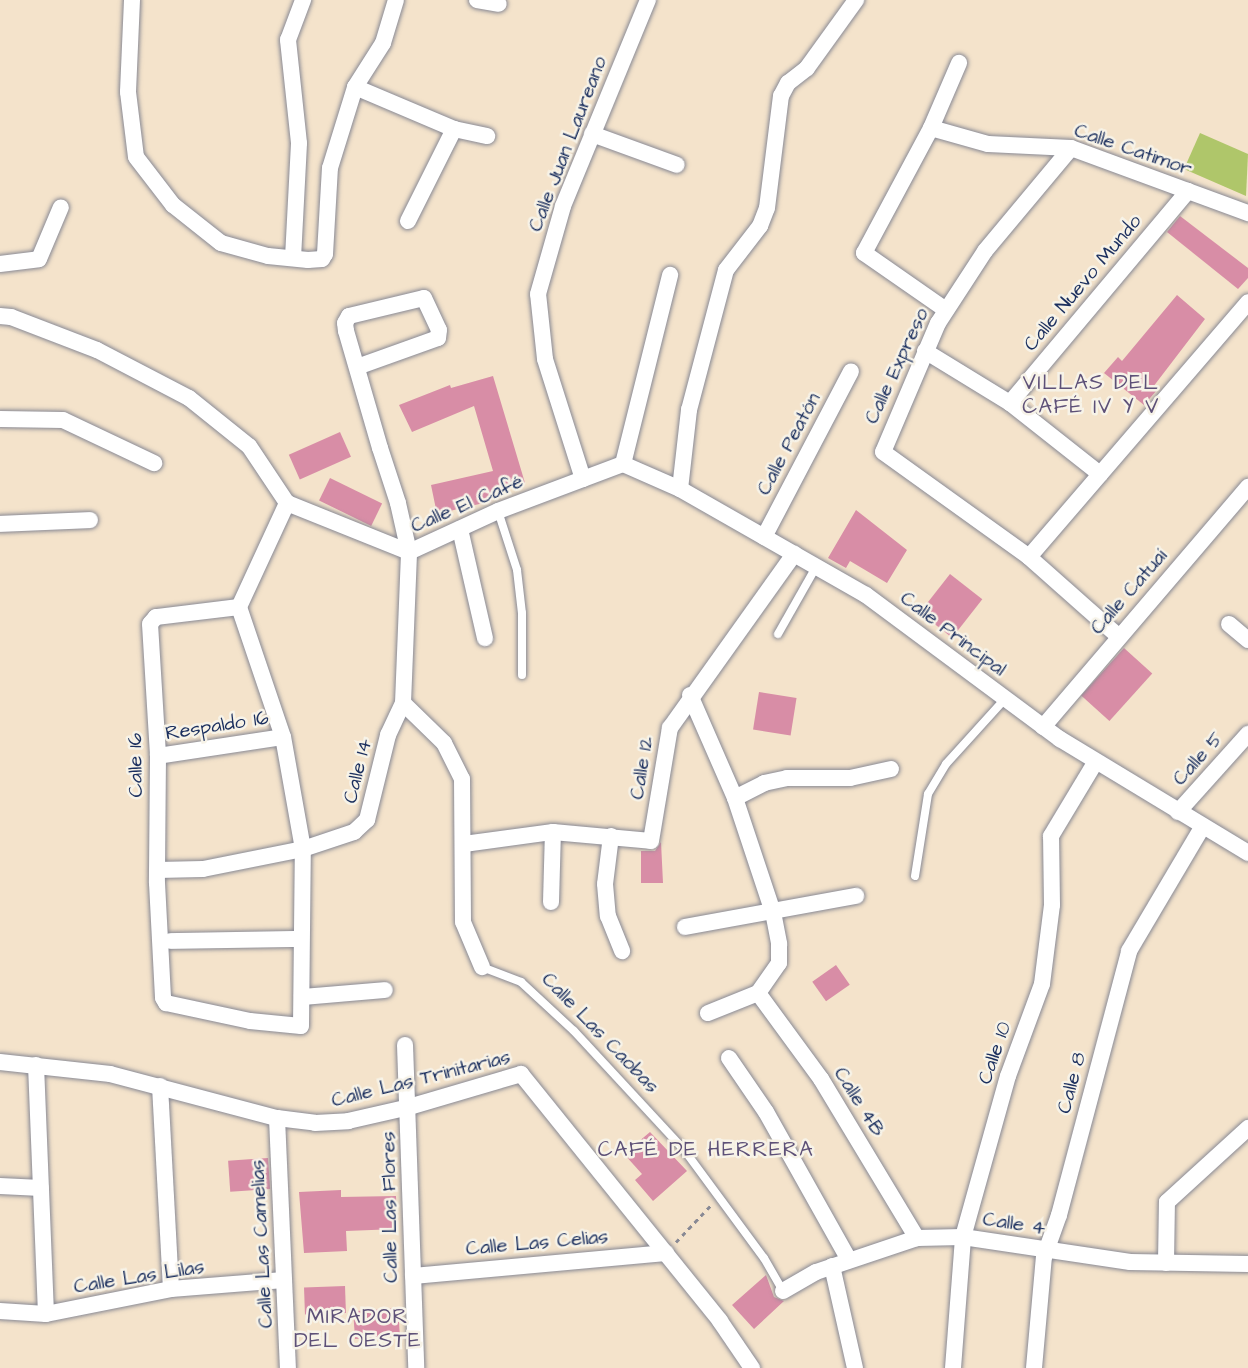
<!DOCTYPE html>
<html>
<head>
<meta charset="utf-8">
<style>
  body { margin:0 }
  #map { position:relative; width:1248px; height:1368px; overflow:hidden; background:#f4e3cb; font-family:"Architects Daughter",sans-serif }
  div>[style] { position:absolute }
  [style*='--x'] { left:calc(var(--x)*1px); top:calc(var(--y)*1px); width:calc(var(--w)*1px); rotate:calc(var(--a)*1deg) }
  .green>* { inset:0; background:#afc66a }
  .building>* { inset:0; background:#d88da6; transform-origin:0 0 }
  .path>* { height:3px; margin-top:-1.5px; transform-origin:0; background:repeating-linear-gradient(90deg,#888994 0 4.5px,transparent 0 9px) }
  .roads { filter:drop-shadow(0 0 2px #888994) drop-shadow(0 0 2px #888994) }
  .service>* { height:8px; margin:-4px; padding:0 4px; transform-origin:4px; border-radius:4px; background:#fff }
  .minor>* { height:16px; margin:-8px; padding:0 8px; transform-origin:8px; border-radius:8px; background:#fff }
  span { translate:-50% -50%; white-space:nowrap; text-align:center; line-height:1.15; -webkit-text-stroke:5px #f7f3e8; paint-order:stroke }
  .street-label { font-size:20px; color:#1b2f5e }
  .neighbourhood-label { font-size:21px; color:#5d5077; letter-spacing:1.5px }
</style>
</head>
<body>
<div id="map">
  <div class="green">
    <i style="clip-path:polygon(1200px 133px,1248px 154px,1246px 196px,1184px 169px)"></i>
  </div>
  <div class="building">
    <i style="clip-path:polygon(1180px 216px,1248px 268px,1248px 278px,1238px 289px,1167px 232px)"></i>
    <i style="clip-path:polygon(1177px 295px,1205px 319px,1153px 387px,1157px 390px,1144px 405px,1104px 373px,1118px 357px,1122px 361px)"></i>
    <i style="clip-path:polygon(493px 376px,525px 483px,489px 493px,492px 501px,437px 514px,431px 485px,493px 471px,474px 406px,412px 432px,399px 405px,450px 385px,451px 388px)"></i>
    <i style="left:340px;top:432px;width:27px;height:56px;rotate:66deg"></i>
    <i style="left:330px;top:478px;width:58px;height:25px;rotate:26deg"></i>
    <i style="clip-path:polygon(856px 510px,907px 550px,887px 583px,850px 561px,846px 568px,828px 558px)"></i>
    <i style="left:950px;top:574px;width:41px;height:49px;rotate:38deg"></i>
    <i style="left:1124px;top:648px;width:38px;height:64px;rotate:42deg"></i>
    <i style="left:759px;top:692px;width:38px;height:38px;rotate:9deg"></i>
    <i style="clip-path:polygon(661px 842px,663px 883px,641px 883px,641px 851px,655px 851px)"></i>
    <i style="left:836px;top:965px;width:24px;height:29px;rotate:55deg"></i>
    <i style="clip-path:polygon(650px 1132px,687px 1171px,653px 1201px,635px 1180px,642px 1174px,624px 1154px)"></i>
    <i style="left:268px;top:1158px;width:31px;height:40px;rotate:86deg"></i>
    <i style="clip-path:polygon(341px 1190px,341px 1197px,396px 1196px,397px 1229px,346px 1231px,347px 1251px,304px 1253px,299px 1192px)"></i>
    <i style="clip-path:polygon(766px 1275px,774px 1297px,784px 1301px,754px 1329px,732px 1305px)"></i>
    <i style="left:345px;top:1286px;width:27px;height:41px;rotate:88deg"></i>
    <i style="left:398px;top:1308px;width:28px;height:45px;rotate:86deg"></i>
  </div>
  <div class="path">
    <i style="--x:676;--y:1242;--w:50;--a:-46.6"></i>
  </div>
  <div class="roads">
    <div class="service">
      <i style="--x:498;--y:511;--w:62;--a:72.1"></i>
      <i style="--x:517;--y:570;--w:43;--a:83.4"></i>
      <i style="--x:522;--y:613;--w:62;--a:90"></i>
      <i style="--x:778;--y:634;--w:77;--a:-60.4"></i>
      <i style="--x:915;--y:876;--w:83;--a:-81"></i>
      <i style="--x:928;--y:794;--w:35;--a:-59"></i>
      <i style="--x:946;--y:764;--w:88;--a:-47.8"></i>
      <i style="--x:482;--y:967;--w:42;--a:21"></i>
      <i style="--x:521;--y:982;--w:72;--a:42.8"></i>
      <i style="--x:574;--y:1031;--w:163;--a:47.2"></i>
      <i style="--x:685;--y:1151;--w:133;--a:53.6"></i>
      <i style="--x:764;--y:1258;--w:38;--a:60"></i>
    </div>
    <div class="minor">
      <i style="--x:132;--y:0;--w:92;--a:92.5"></i>
      <i style="--x:128;--y:92;--w:65;--a:83"></i>
      <i style="--x:136;--y:157;--w:61;--a:52.4"></i>
      <i style="--x:173;--y:205;--w:61;--a:38.4"></i>
      <i style="--x:221;--y:243;--w:49;--a:15.5"></i>
      <i style="--x:268;--y:256;--w:40;--a:5.7"></i>
      <i style="--x:308;--y:260;--w:14;--a:-4"></i>
      <i style="--x:322;--y:259;--w:6;--a:-59"></i>
      <i style="--x:325;--y:254;--w:86;--a:-86.7"></i>
      <i style="--x:330;--y:168;--w:85;--a:-72.8"></i>
      <i style="--x:355;--y:87;--w:52;--a:-57.5"></i>
      <i style="--x:383;--y:43;--w:45;--a:-73.2"></i>
      <i style="--x:477;--y:0;--w:22;--a:10"></i>
      <i style="--x:355;--y:87;--w:108;--a:23"></i>
      <i style="--x:454;--y:129;--w:34;--a:12"></i>
      <i style="--x:931;--y:128;--w:59;--a:15.7"></i>
      <i style="--x:988;--y:144;--w:83;--a:2.8"></i>
      <i style="--x:1071;--y:148;--w:189;--a:20.2"></i>
      <i style="--x:592;--y:134;--w:90;--a:20"></i>
      <i style="--x:1071;--y:148;--w:134;--a:129.9"></i>
      <i style="--x:985;--y:251;--w:86;--a:123.1"></i>
      <i style="--x:938;--y:323;--w:140;--a:113.1"></i>
      <i style="--x:883;--y:452;--w:180;--a:35.7"></i>
      <i style="--x:1029;--y:557;--w:119;--a:41.6"></i>
      <i style="--x:408;--y:221;--w:103;--a:-63.4"></i>
      <i style="--x:293;--y:258;--w:115;--a:-87"></i>
      <i style="--x:299;--y:143;--w:104;--a:-96.1"></i>
      <i style="--x:288;--y:40;--w:43;--a:-69.4"></i>
      <i style="--x:0;--y:264;--w:39;--a:-7"></i>
      <i style="--x:39;--y:259;--w:56;--a:-67.1"></i>
      <i style="--x:946;--y:310;--w:100;--a:-145.2"></i>
      <i style="--x:864;--y:253;--w:142;--a:-61.8"></i>
      <i style="--x:931;--y:128;--w:71;--a:-66.7"></i>
      <i style="--x:0;--y:316;--w:11;--a:5"></i>
      <i style="--x:11;--y:317;--w:92;--a:21"></i>
      <i style="--x:97;--y:350;--w:104;--a:27.6"></i>
      <i style="--x:189;--y:398;--w:77;--a:38.7"></i>
      <i style="--x:249;--y:446;--w:69;--a:56.3"></i>
      <i style="--x:287;--y:503;--w:131;--a:21.9"></i>
      <i style="--x:409;--y:552;--w:98;--a:-24.7"></i>
      <i style="--x:498;--y:511;--w:134;--a:-20.6"></i>
      <i style="--x:925;--y:351;--w:100;--a:31.5"></i>
      <i style="--x:1010;--y:403;--w:115;--a:38.3"></i>
      <i style="--x:1010;--y:403;--w:277;--a:-50"></i>
      <i style="--x:0;--y:419;--w:63;--a:0.9"></i>
      <i style="--x:63;--y:420;--w:101;--a:25.3"></i>
      <i style="--x:623;--y:464;--w:62;--a:23.7"></i>
      <i style="--x:680;--y:489;--w:214;--a:29.7"></i>
      <i style="--x:866;--y:595;--w:242;--a:36.6"></i>
      <i style="--x:1060;--y:739;--w:220;--a:31.2"></i>
      <i style="--x:623;--y:464;--w:195;--a:-76"></i>
      <i style="--x:583;--y:479;--w:126;--a:-107.6"></i>
      <i style="--x:545;--y:359;--w:65;--a:-96.1"></i>
      <i style="--x:538;--y:294;--w:91;--a:-74.1"></i>
      <i style="--x:563;--y:206;--w:223;--a:-67.6"></i>
      <i style="--x:680;--y:489;--w:80;--a:-83.5"></i>
      <i style="--x:689;--y:410;--w:145;--a:-75.2"></i>
      <i style="--x:726;--y:270;--w:56;--a:-52.3"></i>
      <i style="--x:760;--y:226;--w:19;--a:-69"></i>
      <i style="--x:767;--y:208;--w:113;--a:-82.9"></i>
      <i style="--x:781;--y:96;--w:15;--a:-62"></i>
      <i style="--x:788;--y:83;--w:24;--a:-38"></i>
      <i style="--x:807;--y:68;--w:84;--a:-54.2"></i>
      <i style="--x:0;--y:524;--w:90;--a:-2.5"></i>
      <i style="--x:460;--y:529;--w:112;--a:77.1"></i>
      <i style="--x:764;--y:537;--w:187;--a:-62.3"></i>
      <i style="--x:1029;--y:557;--w:336;--a:-49.3"></i>
      <i style="--x:239;--y:607;--w:84;--a:173.1"></i>
      <i style="--x:156;--y:617;--w:9;--a:131"></i>
      <i style="--x:150;--y:624;--w:132;--a:86.5"></i>
      <i style="--x:158;--y:756;--w:127;--a:90.5"></i>
      <i style="--x:157;--y:883;--w:115;--a:87"></i>
      <i style="--x:163;--y:998;--w:6;--a:59"></i>
      <i style="--x:166;--y:1003;--w:86;--a:12.1"></i>
      <i style="--x:250;--y:1021;--w:51;--a:5.6"></i>
      <i style="--x:301;--y:1026;--w:177;--a:-89.4"></i>
      <i style="--x:303;--y:849;--w:114;--a:-100.1"></i>
      <i style="--x:283;--y:737;--w:137;--a:-108.7"></i>
      <i style="--x:239;--y:607;--w:115;--a:-65.2"></i>
      <i style="--x:1229;--y:624;--w:25;--a:40"></i>
      <i style="--x:690;--y:695;--w:112;--a:66.4"></i>
      <i style="--x:735;--y:798;--w:120;--a:71.6"></i>
      <i style="--x:773;--y:912;--w:33;--a:79"></i>
      <i style="--x:779;--y:944;--w:19;--a:90"></i>
      <i style="--x:779;--y:963;--w:37;--a:125"></i>
      <i style="--x:758;--y:993;--w:54;--a:158.2"></i>
      <i style="--x:403;--y:703;--w:57;--a:44.3"></i>
      <i style="--x:444;--y:743;--w:40;--a:63.4"></i>
      <i style="--x:462;--y:779;--w:143;--a:89.6"></i>
      <i style="--x:463;--y:922;--w:49;--a:67.1"></i>
      <i style="--x:1043;--y:727;--w:316;--a:-49.5"></i>
      <i style="--x:158;--y:756;--w:126;--a:-8.6"></i>
      <i style="--x:735;--y:798;--w:33;--a:-27"></i>
      <i style="--x:764;--y:783;--w:24;--a:-12"></i>
      <i style="--x:787;--y:778;--w:63;--a:0"></i>
      <i style="--x:850;--y:778;--w:42;--a:-12.4"></i>
      <i style="--x:1178;--y:812;--w:105;--a:-48.1"></i>
      <i style="--x:611;--y:836;--w:48;--a:97.1"></i>
      <i style="--x:605;--y:884;--w:32;--a:85"></i>
      <i style="--x:608;--y:916;--w:38;--a:68"></i>
      <i style="--x:464;--y:844;--w:90;--a:-7.7"></i>
      <i style="--x:553;--y:832;--w:98;--a:5.2"></i>
      <i style="--x:651;--y:841;--w:115;--a:-80.5"></i>
      <i style="--x:670;--y:728;--w:214;--a:-54.5"></i>
      <i style="--x:157;--y:870;--w:46;--a:-1.2"></i>
      <i style="--x:203;--y:869;--w:102;--a:-11.3"></i>
      <i style="--x:303;--y:849;--w:54;--a:-18.4"></i>
      <i style="--x:354;--y:832;--w:18;--a:-43"></i>
      <i style="--x:367;--y:820;--w:88;--a:-76.1"></i>
      <i style="--x:388;--y:735;--w:35;--a:-65"></i>
      <i style="--x:403;--y:703;--w:151;--a:-87.7"></i>
      <i style="--x:409;--y:552;--w:50;--a:-102.7"></i>
      <i style="--x:398;--y:503;--w:58;--a:-108.1"></i>
      <i style="--x:380;--y:448;--w:122;--a:-106.2"></i>
      <i style="--x:346;--y:331;--w:8;--a:-97"></i>
      <i style="--x:345;--y:323;--w:8;--a:-60"></i>
      <i style="--x:349;--y:316;--w:77;--a:-13.5"></i>
      <i style="--x:424;--y:298;--w:35;--a:65"></i>
      <i style="--x:439;--y:330;--w:8;--a:97"></i>
      <i style="--x:438;--y:338;--w:86;--a:160.3"></i>
      <i style="--x:551;--y:902;--w:70;--a:-88.4"></i>
      <i style="--x:685;--y:927;--w:174;--a:-10.3"></i>
      <i style="--x:171;--y:941;--w:129;--a:-0.9"></i>
      <i style="--x:758;--y:993;--w:107;--a:53.8"></i>
      <i style="--x:821;--y:1079;--w:186;--a:58.9"></i>
      <i style="--x:302;--y:997;--w:83;--a:-4.8"></i>
      <i style="--x:405;--y:1045;--w:323;--a:88"></i>
      <i style="--x:729;--y:1058;--w:65;--a:55.6"></i>
      <i style="--x:766;--y:1112;--w:170;--a:60.7"></i>
      <i style="--x:0;--y:1062;--w:111;--a:6.2"></i>
      <i style="--x:110;--y:1074;--w:173;--a:14.8"></i>
      <i style="--x:277;--y:1118;--w:38;--a:7"></i>
      <i style="--x:315;--y:1123;--w:33;--a:-3"></i>
      <i style="--x:348;--y:1121;--w:63;--a:-12.9"></i>
      <i style="--x:409;--y:1107;--w:117;--a:-16.4"></i>
      <i style="--x:521;--y:1074;--w:317;--a:51.1"></i>
      <i style="--x:720;--y:1321;--w:57;--a:55.8"></i>
      <i style="--x:36;--y:1065;--w:249;--a:87.7"></i>
      <i style="--x:160;--y:1086;--w:203;--a:86.9"></i>
      <i style="--x:277;--y:1118;--w:250;--a:87.5"></i>
      <i style="--x:0;--y:1186;--w:41;--a:2.8"></i>
      <i style="--x:1166;--y:1263;--w:61;--a:-89.1"></i>
      <i style="--x:1167;--y:1202;--w:110;--a:-42.4"></i>
      <i style="--x:832;--y:1266;--w:105;--a:77.3"></i>
      <i style="--x:413;--y:1276;--w:254;--a:-5.2"></i>
      <i style="--x:783;--y:1291;--w:38;--a:-30"></i>
      <i style="--x:816;--y:1272;--w:107;--a:-18.6"></i>
      <i style="--x:917;--y:1238;--w:46;--a:-1.2"></i>
      <i style="--x:963;--y:1237;--w:169;--a:8.5"></i>
      <i style="--x:1130;--y:1262;--w:118;--a:1"></i>
      <i style="--x:0;--y:1311;--w:46;--a:3.7"></i>
      <i style="--x:46;--y:1314;--w:127;--a:-11.3"></i>
      <i style="--x:171;--y:1289;--w:113;--a:-4.6"></i>
      <i style="--x:953;--y:1368;--w:131;--a:-85.6"></i>
      <i style="--x:963;--y:1237;--w:167;--a:-74.4"></i>
      <i style="--x:1008;--y:1076;--w:98;--a:-69.7"></i>
      <i style="--x:1042;--y:984;--w:80;--a:-82.8"></i>
      <i style="--x:1052;--y:905;--w:69;--a:-90.8"></i>
      <i style="--x:1051;--y:836;--w:87;--a:-59"></i>
      <i style="--x:1034;--y:1368;--w:111;--a:-84.9"></i>
      <i style="--x:1044;--y:1257;--w:45;--a:-70.3"></i>
      <i style="--x:1059;--y:1215;--w:273;--a:-75.1"></i>
      <i style="--x:1129;--y:951;--w:145;--a:-59.4"></i>
    </div>
  </div>
  <div class="street-label">
    <span style="left:568px;top:144px;rotate:-69deg">Calle Juan Laureano</span>
    <span style="left:1133px;top:150px;rotate:19deg">Calle Catimor</span>
    <span style="left:1083px;top:283px;rotate:-50deg">Calle Nuevo Mundo</span>
    <span style="left:897px;top:366px;rotate:-65deg">Calle Expreso</span>
    <span style="left:789px;top:444px;rotate:-62deg">Calle Peatón</span>
    <span style="left:467px;top:504px;rotate:-23deg">Calle El Café</span>
    <span style="left:1129px;top:592px;rotate:-49deg">Calle Catuaí</span>
    <span style="left:953px;top:634px;rotate:37deg">Calle Principal</span>
    <span style="left:217px;top:726px;rotate:-9deg">Respaldo 16</span>
    <span style="left:1198px;top:759px;rotate:-48deg">Calle 5</span>
    <span style="left:136px;top:765px;rotate:-91deg">Calle 16</span>
    <span style="left:642px;top:768px;rotate:-81deg">Calle 12</span>
    <span style="left:358px;top:771px;rotate:-76deg">Calle 14</span>
    <span style="left:600px;top:1033px;rotate:46deg">Calle Las Caobas</span>
    <span style="left:995px;top:1053px;rotate:-71deg">Calle 10</span>
    <span style="left:421px;top:1079px;rotate:-14deg">Calle Las Trinitarias</span>
    <span style="left:1072px;top:1083px;rotate:-75deg">Calle 8</span>
    <span style="left:859px;top:1102px;rotate:58deg">Calle 4B</span>
    <span style="left:390px;top:1207px;rotate:-91deg">Calle Las Flores</span>
    <span style="left:1014px;top:1224px;rotate:9deg">Calle 4</span>
    <span style="left:537px;top:1243px;rotate:-5deg">Calle Las Celias</span>
    <span style="left:262px;top:1244px;rotate:-93deg">Calle Las Camelias</span>
    <span style="left:139px;top:1277px;rotate:-9deg">Calle Las Lilas</span>
  </div>
  <div class="neighbourhood-label">
    <span style="left:1091px;top:395px">VILLAS DEL<br>CAFÉ IV Y V</span>
    <span style="left:706px;top:1150px">CAFÉ DE HERRERA</span>
    <span style="left:358px;top:1329px">MIRADOR<br>DEL OESTE</span>
  </div>
</div>
</body>
</html>
